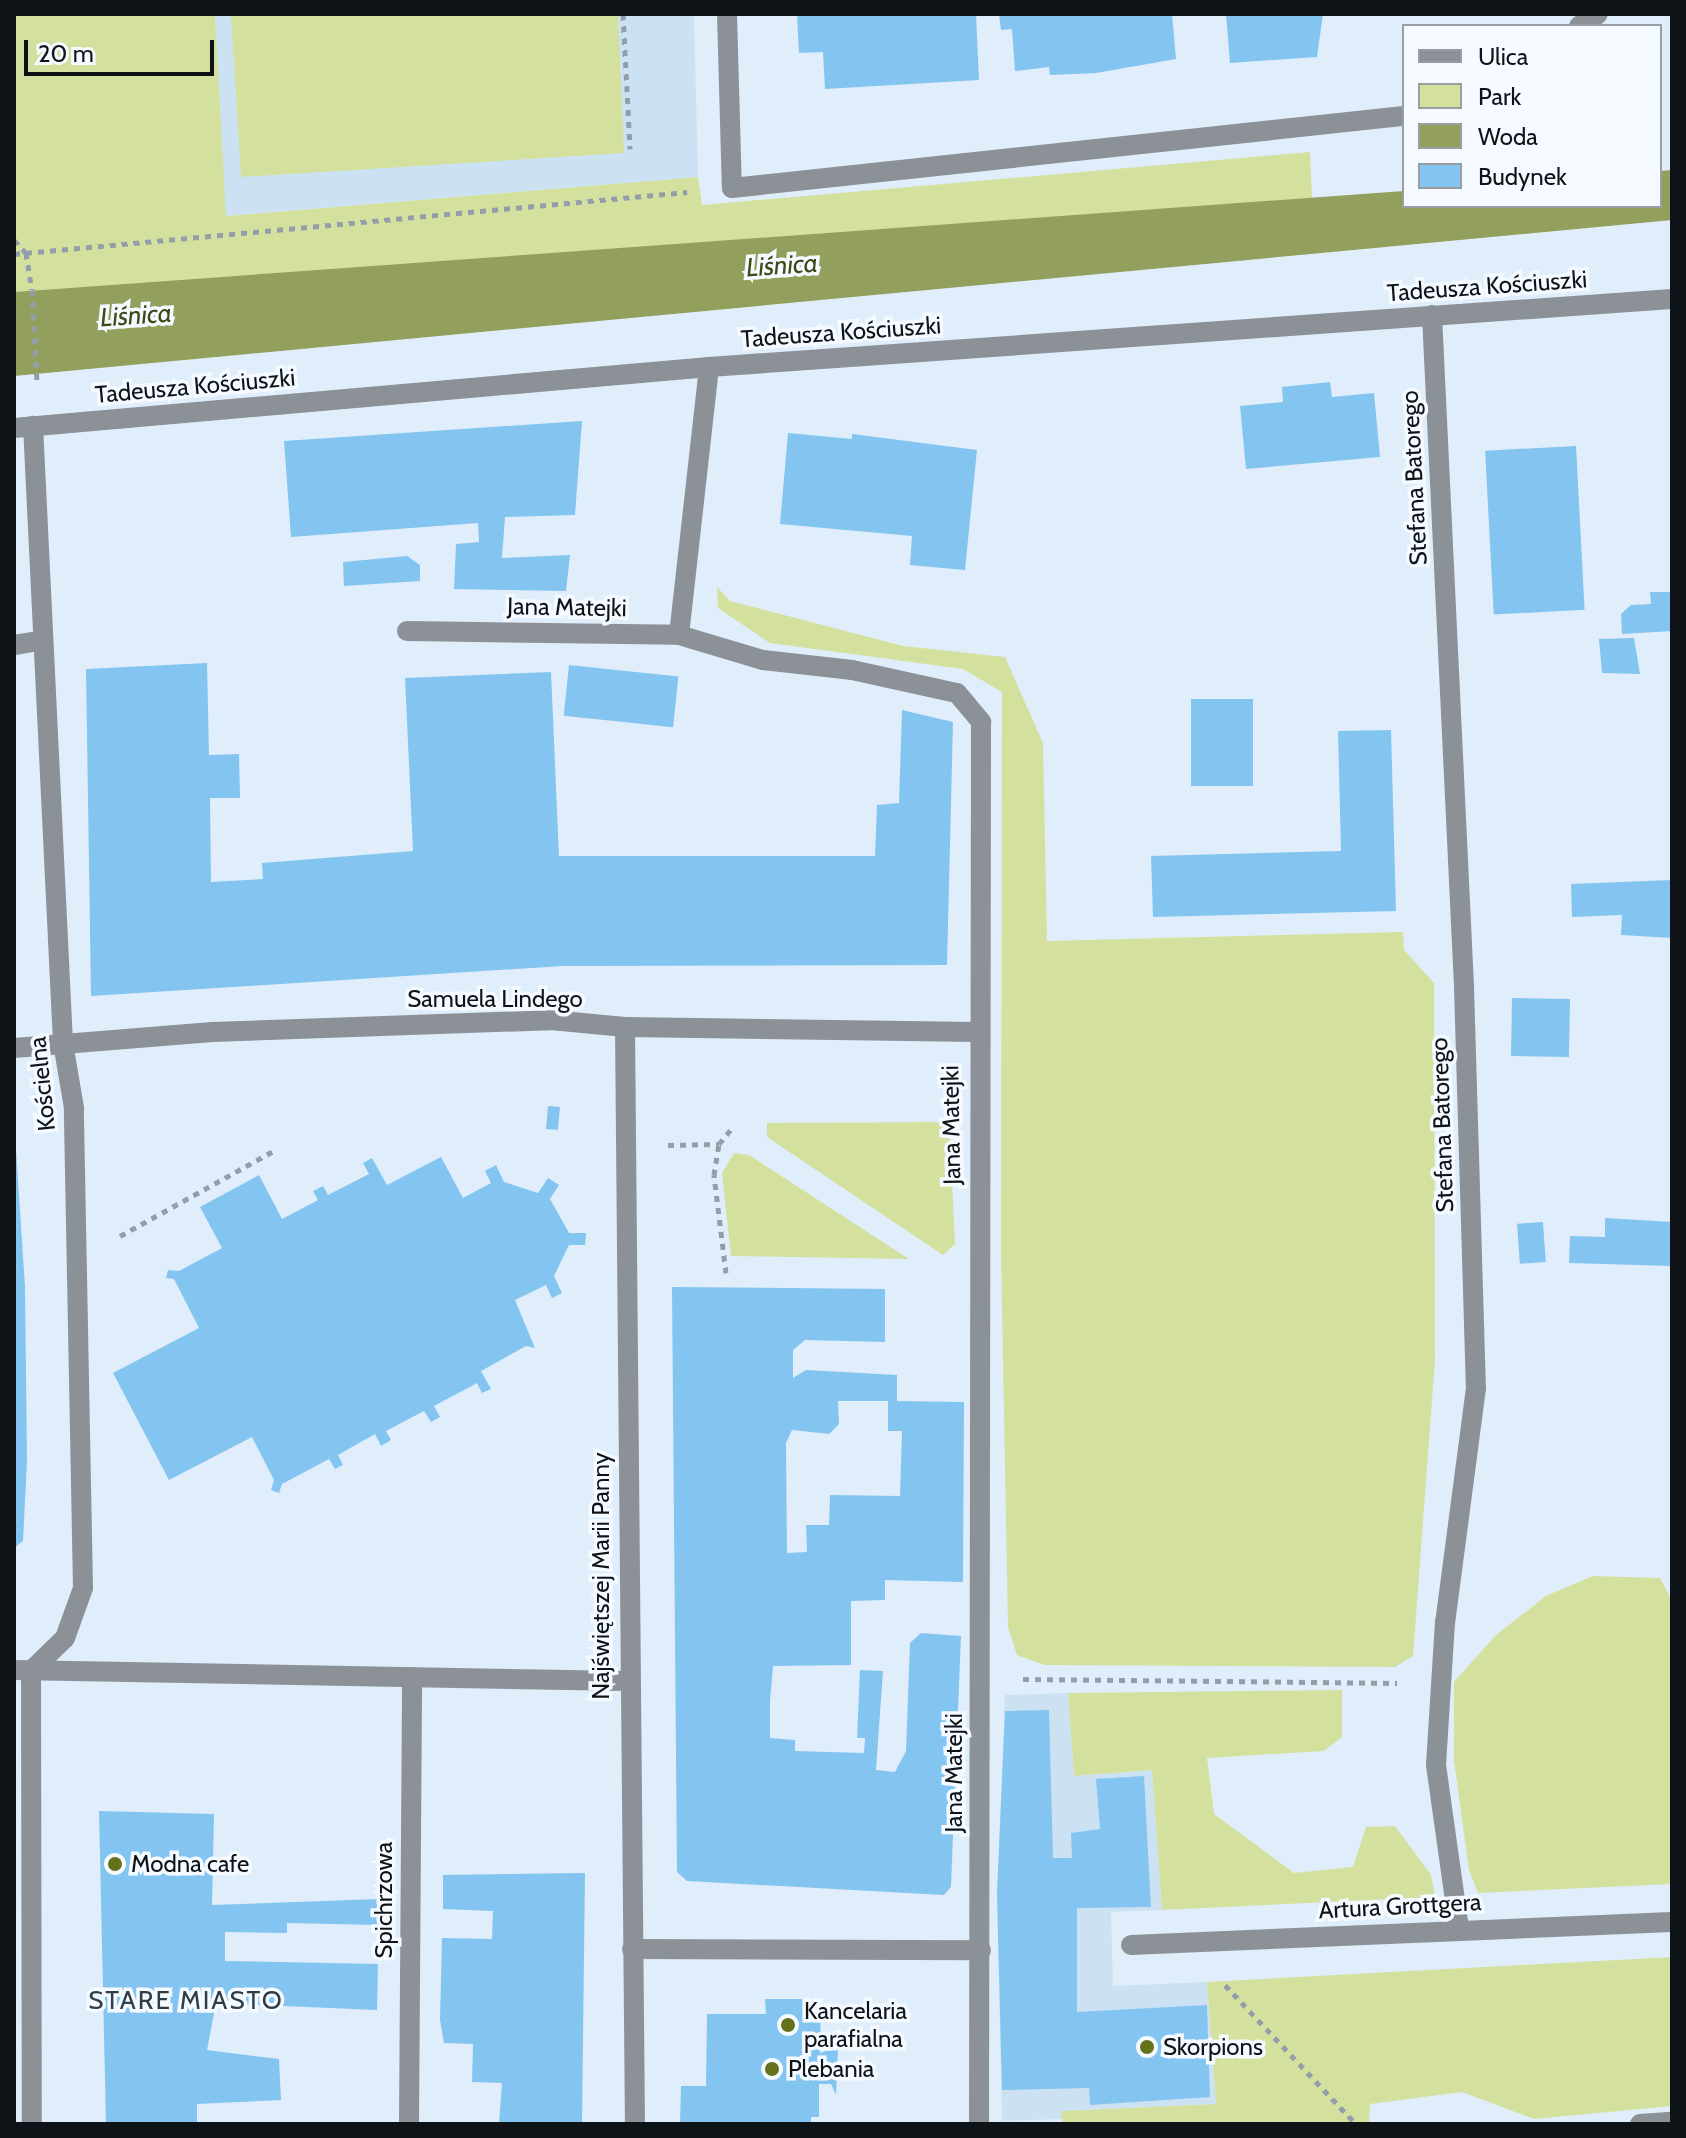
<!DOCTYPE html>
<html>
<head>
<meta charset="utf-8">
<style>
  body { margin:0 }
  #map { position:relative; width:1686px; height:2138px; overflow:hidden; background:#dfeefa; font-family:Cabin,sans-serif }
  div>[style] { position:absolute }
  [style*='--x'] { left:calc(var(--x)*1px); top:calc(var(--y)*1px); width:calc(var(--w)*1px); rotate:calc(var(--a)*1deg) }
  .built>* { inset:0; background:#cce2f3 }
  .green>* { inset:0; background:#d4e19e }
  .water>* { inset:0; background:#939f5c }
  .building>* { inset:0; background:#84c4f1; transform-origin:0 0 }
  .path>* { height:5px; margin-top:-2.5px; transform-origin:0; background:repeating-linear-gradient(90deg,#939fa8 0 6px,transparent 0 12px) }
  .minor>* { height:20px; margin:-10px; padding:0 10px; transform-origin:10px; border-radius:10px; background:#8b9196 }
  .dots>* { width:22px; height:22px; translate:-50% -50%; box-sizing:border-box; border:4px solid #f4faff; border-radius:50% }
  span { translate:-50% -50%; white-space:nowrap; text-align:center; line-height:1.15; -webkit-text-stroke:7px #f4faff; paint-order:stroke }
  .street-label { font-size:24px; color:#0e1317 }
  .poi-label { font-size:24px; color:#0e1317 }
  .left { translate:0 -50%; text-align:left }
  .water-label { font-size:26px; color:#404714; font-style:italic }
  .neighbourhood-label { font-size:26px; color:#303d46; letter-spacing:2px }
  .frame { position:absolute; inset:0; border:16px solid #0e1317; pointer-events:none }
  .legend { position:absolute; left:1402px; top:24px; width:260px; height:184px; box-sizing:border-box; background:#f4faff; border:2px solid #989ea2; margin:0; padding:10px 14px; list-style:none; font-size:24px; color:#0e1317 }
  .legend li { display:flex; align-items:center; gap:16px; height:40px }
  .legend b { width:40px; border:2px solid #989ea2 }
  .scale { position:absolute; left:24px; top:40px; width:190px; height:36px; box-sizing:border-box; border:4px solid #0e1317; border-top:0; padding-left:10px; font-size:24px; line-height:28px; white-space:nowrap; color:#0e1317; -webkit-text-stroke:6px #f4faff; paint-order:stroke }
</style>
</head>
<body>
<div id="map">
  <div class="built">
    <i style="clip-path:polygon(215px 14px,694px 14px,698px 177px,225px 216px)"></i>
    <i style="clip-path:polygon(1068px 1693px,1074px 1776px,1152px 1770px,1162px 1910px,1111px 1912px,1113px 1986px,1207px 1982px,1216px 2104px,1062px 2111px,1062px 2119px,1002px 2121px,997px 1894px,1005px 1695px)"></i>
  </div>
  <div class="green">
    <i style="clip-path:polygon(14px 14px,215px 14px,226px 216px,698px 177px,702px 205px,1310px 152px,1312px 198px,14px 292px)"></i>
    <i style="clip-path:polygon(231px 14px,618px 14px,624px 153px,241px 177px)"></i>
    <i style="clip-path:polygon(717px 587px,730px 601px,903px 646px,1005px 657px,1043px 743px,1047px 941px,1403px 932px,1404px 950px,1434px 983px,1435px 1360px,1413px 1656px,1395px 1667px,1044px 1665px,1017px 1655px,1008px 1627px,1001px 1253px,1002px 692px,963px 669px,770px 643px,718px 608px)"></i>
    <i style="clip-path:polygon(949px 1122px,955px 1244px,943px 1255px,767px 1137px,767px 1123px)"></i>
    <i style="clip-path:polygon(734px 1153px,749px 1155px,909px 1259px,731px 1256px,722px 1173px)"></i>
    <i style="clip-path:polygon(1593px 1576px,1660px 1578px,1672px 1600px,1672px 1884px,1478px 1893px,1469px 1870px,1454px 1761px,1454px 1682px,1496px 1635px,1546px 1596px)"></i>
    <i style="clip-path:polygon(1342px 1690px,1342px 1737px,1324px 1751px,1207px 1758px,1214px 1814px,1294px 1873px,1353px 1867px,1366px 1827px,1395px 1826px,1431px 1875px,1435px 1897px,1162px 1910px,1152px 1770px,1074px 1776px,1068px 1693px)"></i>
    <i style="clip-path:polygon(1672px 1957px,1672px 2106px,1534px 2119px,1462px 2092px,1370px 2104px,1369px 2124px,1063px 2124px,1061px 2111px,1216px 2104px,1207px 1982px)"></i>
  </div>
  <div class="water">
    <i style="clip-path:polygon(1672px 170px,1672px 220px,14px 376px,14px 292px,1404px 191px,1404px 206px,1660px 206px,1660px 171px)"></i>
  </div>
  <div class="building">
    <i style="clip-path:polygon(797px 14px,976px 14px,979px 80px,825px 89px,823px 52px,799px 53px)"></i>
    <i style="clip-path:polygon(999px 14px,1172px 14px,1176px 59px,1096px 73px,1050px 75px,1049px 67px,1015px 71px,1012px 29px,1001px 30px)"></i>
    <i style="clip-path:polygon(1226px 14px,1323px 14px,1317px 57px,1230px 63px)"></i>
    <i style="clip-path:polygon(1330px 382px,1332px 397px,1374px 393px,1380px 457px,1246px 469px,1240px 406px,1283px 402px,1282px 387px)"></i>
    <i style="clip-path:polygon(582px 421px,575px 515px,505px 517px,502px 558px,570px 555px,566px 591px,454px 589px,456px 544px,479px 542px,478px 523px,291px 537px,284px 441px)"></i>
    <i style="clip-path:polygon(788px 433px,852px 439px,852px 434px,977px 450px,965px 570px,910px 565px,912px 536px,780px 524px)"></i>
    <i style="left:1576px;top:446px;width:164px;height:91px;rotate:87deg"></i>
    <i style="clip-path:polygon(407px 556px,420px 565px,420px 581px,344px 586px,343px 562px)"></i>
    <i style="clip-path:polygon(1650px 592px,1672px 592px,1672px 631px,1622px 634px,1621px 614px,1631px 605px,1651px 604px)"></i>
    <i style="clip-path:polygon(1634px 638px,1640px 674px,1602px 673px,1599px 639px)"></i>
    <i style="clip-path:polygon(207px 663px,209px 755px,239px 754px,240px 798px,210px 798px,211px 882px,263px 879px,262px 863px,413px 851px,405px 678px,551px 672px,559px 856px,875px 856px,877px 805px,899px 803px,902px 710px,953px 722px,947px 965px,563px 966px,91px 996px,86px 669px)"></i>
    <i style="left:569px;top:665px;width:110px;height:51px;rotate:6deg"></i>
    <i style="left:1253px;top:699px;width:87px;height:62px;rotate:90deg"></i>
    <i style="clip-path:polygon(1391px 730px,1396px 911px,1153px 917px,1151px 856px,1341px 851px,1338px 731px)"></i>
    <i style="clip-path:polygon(1672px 880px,1672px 938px,1621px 935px,1622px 915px,1572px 917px,1571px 884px)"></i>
    <i style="left:1512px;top:998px;width:58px;height:58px;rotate:1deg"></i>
    <i style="left:548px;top:1106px;width:12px;height:23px;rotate:5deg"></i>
    <i style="clip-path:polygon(14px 1119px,25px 1287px,27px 1461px,23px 1541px,14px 1548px)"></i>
    <i style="clip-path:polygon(441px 1157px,463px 1198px,491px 1183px,485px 1171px,496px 1165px,504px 1182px,538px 1193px,548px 1178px,559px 1185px,550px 1199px,569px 1233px,586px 1233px,585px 1245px,569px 1245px,554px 1276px,562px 1293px,552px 1298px,546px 1285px,515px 1300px,535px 1348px,526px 1346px,481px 1371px,491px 1389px,482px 1393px,477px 1383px,434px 1406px,440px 1417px,431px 1422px,424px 1411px,386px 1431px,391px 1440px,381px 1446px,375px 1434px,338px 1455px,343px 1465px,335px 1469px,329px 1459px,282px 1484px,279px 1493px,271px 1490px,274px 1480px,252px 1437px,169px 1480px,113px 1373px,199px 1328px,174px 1279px,166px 1278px,168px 1270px,179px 1271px,222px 1248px,200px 1207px,259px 1175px,282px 1219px,318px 1200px,313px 1191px,323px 1186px,328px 1195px,369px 1174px,363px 1163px,372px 1158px,387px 1185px)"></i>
    <i style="clip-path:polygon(1605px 1218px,1672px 1222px,1672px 1266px,1569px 1263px,1570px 1236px,1605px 1237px)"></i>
    <i style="left:1543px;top:1222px;width:40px;height:26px;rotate:86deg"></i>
    <i style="clip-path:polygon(evenodd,672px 1287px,885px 1289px,885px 1342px,805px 1340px,793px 1350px,793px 1378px,806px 1370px,897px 1375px,897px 1401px,964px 1402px,963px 1582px,885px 1580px,885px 1600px,851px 1601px,851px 1665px,773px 1666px,770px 1701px,770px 1738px,795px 1740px,795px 1751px,864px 1753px,865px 1738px,857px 1738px,860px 1670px,883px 1671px,876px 1770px,895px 1772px,906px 1751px,910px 1643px,921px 1633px,961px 1636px,951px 1887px,944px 1895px,687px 1881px,677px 1872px,672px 1287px,838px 1401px,888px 1401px,888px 1431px,902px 1431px,900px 1496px,830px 1495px,829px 1525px,806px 1525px,807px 1552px,787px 1553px,786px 1443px,792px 1430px,829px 1434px,839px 1424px,838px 1401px)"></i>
    <i style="clip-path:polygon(1049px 1710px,1053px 1858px,1072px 1858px,1071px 1833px,1100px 1829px,1096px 1779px,1144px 1776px,1151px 1907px,1077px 1908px,1077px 2012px,1207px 2005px,1210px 2097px,1090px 2105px,1089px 2088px,1002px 2090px,997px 1894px,1005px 1711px)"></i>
    <i style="clip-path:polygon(99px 1811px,214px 1814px,212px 1905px,378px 1899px,378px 1925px,287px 1923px,287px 1933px,225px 1932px,225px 1961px,378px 1964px,377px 2010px,216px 2003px,207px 2050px,279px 2059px,281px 2100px,197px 2104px,197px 2124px,106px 2124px)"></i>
    <i style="clip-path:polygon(585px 1873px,582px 2124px,499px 2124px,502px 2083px,472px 2082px,473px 2044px,444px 2043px,440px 2020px,442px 1938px,492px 1939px,493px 1911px,443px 1909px,443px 1875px)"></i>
    <i style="clip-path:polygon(765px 1999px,821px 1999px,820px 2053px,838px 2047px,836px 2095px,831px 2084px,819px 2084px,819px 2117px,811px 2117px,811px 2124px,680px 2124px,681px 2086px,706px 2086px,707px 2014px,766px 2014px)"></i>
  </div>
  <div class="path">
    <i style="--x:623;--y:14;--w:135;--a:87"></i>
    <i style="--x:14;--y:240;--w:18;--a:47"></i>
    <i style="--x:26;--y:253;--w:37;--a:81"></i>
    <i style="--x:32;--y:290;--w:92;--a:86.9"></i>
    <i style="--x:14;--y:254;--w:676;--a:-5.26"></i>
    <i style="--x:668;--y:1145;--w:51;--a:-1.1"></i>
    <i style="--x:120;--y:1236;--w:179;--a:-29"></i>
    <i style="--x:726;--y:1273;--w:99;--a:-97"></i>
    <i style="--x:714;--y:1175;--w:31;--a:-81"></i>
    <i style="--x:719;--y:1144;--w:19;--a:-51"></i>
    <i style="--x:1023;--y:1679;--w:374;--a:0.6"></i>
    <i style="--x:1225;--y:1985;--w:191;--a:46.7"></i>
  </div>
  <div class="minor">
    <i style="--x:727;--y:14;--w:174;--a:88.4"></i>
    <i style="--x:732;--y:188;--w:676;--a:-6.12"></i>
    <i style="--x:1579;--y:26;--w:22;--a:-32"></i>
    <i style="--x:1432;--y:315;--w:673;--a:87.27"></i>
    <i style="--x:1464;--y:987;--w:401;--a:88.3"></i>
    <i style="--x:1476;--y:1388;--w:236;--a:97.5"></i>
    <i style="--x:1445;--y:1622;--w:143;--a:93.6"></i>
    <i style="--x:1436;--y:1765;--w:166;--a:82"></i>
    <i style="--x:14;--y:428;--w:698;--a:-5.02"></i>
    <i style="--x:709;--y:367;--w:965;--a:-4.04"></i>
    <i style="--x:407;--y:631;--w:272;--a:0.8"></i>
    <i style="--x:679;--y:635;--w:88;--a:16.6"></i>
    <i style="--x:763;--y:660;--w:90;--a:6.4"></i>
    <i style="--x:852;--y:670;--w:107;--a:12.4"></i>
    <i style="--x:957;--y:693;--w:38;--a:50"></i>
    <i style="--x:981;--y:722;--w:1402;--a:90.08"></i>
    <i style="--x:679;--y:635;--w:270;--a:-83.6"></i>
    <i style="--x:14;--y:645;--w:26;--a:-9"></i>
    <i style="--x:625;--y:1027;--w:1097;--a:89.48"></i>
    <i style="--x:14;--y:1048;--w:199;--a:-4.6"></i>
    <i style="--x:212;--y:1032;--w:339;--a:-2"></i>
    <i style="--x:551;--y:1020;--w:74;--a:5.4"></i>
    <i style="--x:625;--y:1027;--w:352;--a:0.8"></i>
    <i style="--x:14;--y:1670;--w:614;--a:1.03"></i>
    <i style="--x:31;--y:1671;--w:47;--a:-44.1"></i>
    <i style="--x:65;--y:1638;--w:53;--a:-70.2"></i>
    <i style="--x:83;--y:1588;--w:480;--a:-91.1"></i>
    <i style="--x:74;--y:1108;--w:66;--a:-99.6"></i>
    <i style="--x:63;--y:1043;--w:618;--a:-92.78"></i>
    <i style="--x:31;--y:1671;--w:453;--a:89.9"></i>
    <i style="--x:1131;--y:1945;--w:541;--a:-2.43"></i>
    <i style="--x:632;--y:1949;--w:349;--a:0.2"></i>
    <i style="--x:409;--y:2124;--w:447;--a:-89.6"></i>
    <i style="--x:1640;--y:2124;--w:32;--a:-4"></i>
  </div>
  <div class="dots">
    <i style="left:115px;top:1864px;background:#65711b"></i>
    <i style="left:788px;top:2025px;background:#65711b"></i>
    <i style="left:1147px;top:2047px;background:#65711b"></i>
    <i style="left:772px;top:2069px;background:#65711b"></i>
  </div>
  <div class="street-label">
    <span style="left:1487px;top:286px;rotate:-4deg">Tadeusza Kościuszki</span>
    <span style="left:841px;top:332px;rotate:-4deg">Tadeusza Kościuszki</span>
    <span style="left:195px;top:386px;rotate:-5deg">Tadeusza Kościuszki</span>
    <span style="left:1414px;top:478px;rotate:-93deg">Stefana Batorego</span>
    <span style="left:567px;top:607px;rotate:1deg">Jana Matejki</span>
    <span style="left:495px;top:999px">Samuela Lindego</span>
    <span style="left:42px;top:1084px;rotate:-96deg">Kościelna</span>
    <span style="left:951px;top:1125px;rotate:-91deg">Jana Matejki</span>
    <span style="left:1442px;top:1125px;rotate:-92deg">Stefana Batorego</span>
    <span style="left:601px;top:1576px;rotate:-90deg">Najświętszej Marii Panny</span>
    <span style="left:954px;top:1773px;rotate:-90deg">Jana Matejki</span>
    <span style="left:384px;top:1900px;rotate:-90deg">Spichrzowa</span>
    <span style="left:1400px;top:1906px;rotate:-3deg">Artura Grottgera</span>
  </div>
  <div class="poi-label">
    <span class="left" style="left:131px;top:1864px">Modna cafe</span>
    <span class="left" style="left:804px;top:2025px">Kancelaria<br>parafialna</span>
    <span class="left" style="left:1163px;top:2047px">Skorpions</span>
    <span class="left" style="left:788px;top:2069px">Plebania</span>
  </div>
  <div class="water-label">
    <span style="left:782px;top:266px;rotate:-4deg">Liśnica</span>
    <span style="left:136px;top:316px;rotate:-4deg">Liśnica</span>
  </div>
  <div class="neighbourhood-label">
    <span style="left:186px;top:2001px">STARE MIASTO</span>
  </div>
  <div class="frame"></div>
  <ul class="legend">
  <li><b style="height:10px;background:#8b9196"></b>Ulica</li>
  <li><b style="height:22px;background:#d4e19e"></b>Park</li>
  <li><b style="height:22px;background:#939f5c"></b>Woda</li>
  <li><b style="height:22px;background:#84c4f1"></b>Budynek</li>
  </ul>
  <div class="scale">20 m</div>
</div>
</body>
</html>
